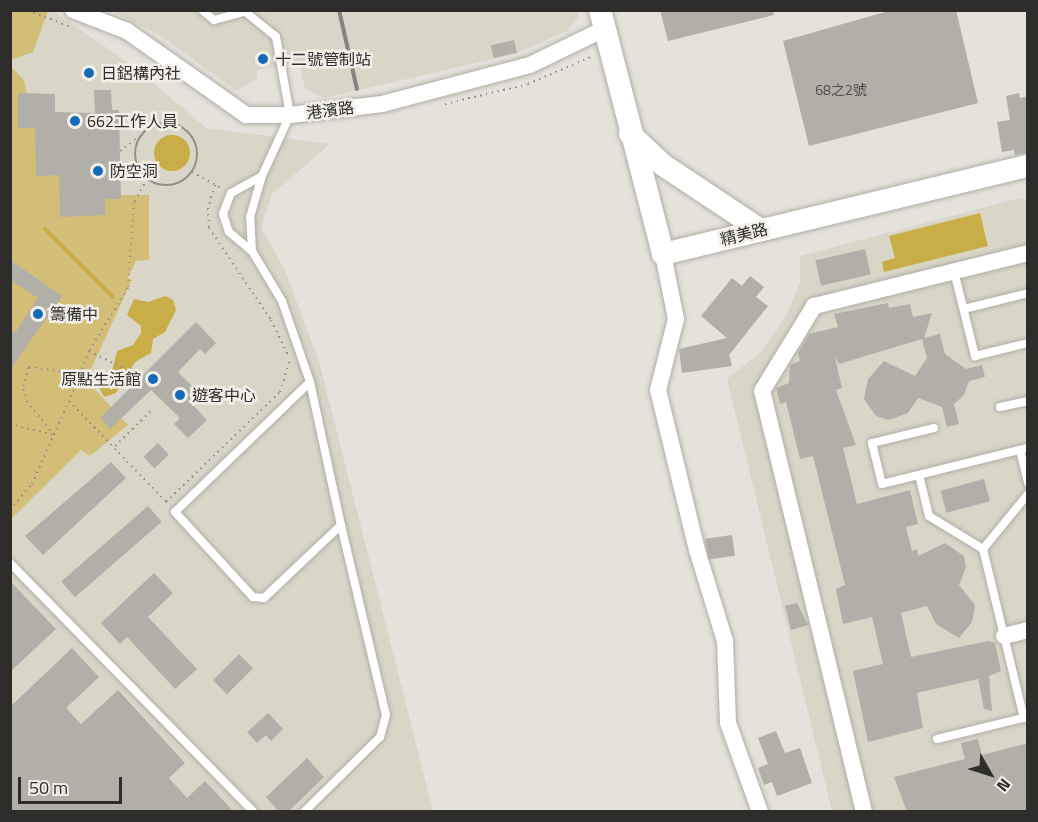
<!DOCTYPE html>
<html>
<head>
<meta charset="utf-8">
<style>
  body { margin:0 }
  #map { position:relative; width:1038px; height:822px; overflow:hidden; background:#e4e2db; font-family:"Titillium Web","Noto Sans TC",sans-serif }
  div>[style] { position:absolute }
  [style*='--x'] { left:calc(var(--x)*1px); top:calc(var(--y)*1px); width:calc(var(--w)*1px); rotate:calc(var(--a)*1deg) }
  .built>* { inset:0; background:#dad6c7 }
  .green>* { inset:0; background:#d3be77 }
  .water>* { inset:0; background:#c9ae48 }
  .round { border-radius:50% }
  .stream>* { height:4px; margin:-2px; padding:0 2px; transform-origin:2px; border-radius:2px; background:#c9ae48 }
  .building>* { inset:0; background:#b1afa8; transform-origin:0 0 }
  .path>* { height:2px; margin-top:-1px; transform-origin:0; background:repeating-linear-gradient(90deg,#91908b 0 1.5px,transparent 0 6px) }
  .path>.ring { margin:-1px; padding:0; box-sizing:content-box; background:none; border:2px solid #91908b; border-radius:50% }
  .roads { filter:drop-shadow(0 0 2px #b0aea7) drop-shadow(0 0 2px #b0aea7) }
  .lane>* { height:8px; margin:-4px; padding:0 4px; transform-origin:4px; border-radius:4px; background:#fff }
  .street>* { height:16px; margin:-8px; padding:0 8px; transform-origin:8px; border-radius:8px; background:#fff }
  .secondary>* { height:22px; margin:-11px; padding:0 11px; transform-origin:11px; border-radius:11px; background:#fff }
  .rail>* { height:4px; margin:-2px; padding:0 2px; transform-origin:2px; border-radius:2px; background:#868480 }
  .dots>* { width:16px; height:16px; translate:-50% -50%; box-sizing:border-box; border:3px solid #f1efe8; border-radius:50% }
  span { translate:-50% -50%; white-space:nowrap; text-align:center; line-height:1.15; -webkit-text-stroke:5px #f1efe8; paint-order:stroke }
  .number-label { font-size:14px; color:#4f4e4a }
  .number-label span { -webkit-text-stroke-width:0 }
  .poi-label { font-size:16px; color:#2e2d2b }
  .left { translate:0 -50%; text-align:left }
  .right { translate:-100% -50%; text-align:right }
  .street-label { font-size:16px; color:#2e2d2b }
  .frame { position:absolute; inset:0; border:12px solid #2e2d2b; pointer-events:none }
  .north { position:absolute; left:960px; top:744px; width:60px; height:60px; -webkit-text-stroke:4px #f1efe8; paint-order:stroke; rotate:129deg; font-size:16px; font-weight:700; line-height:24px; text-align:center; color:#2e2d2b }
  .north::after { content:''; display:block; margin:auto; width:21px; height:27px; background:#2e2d2b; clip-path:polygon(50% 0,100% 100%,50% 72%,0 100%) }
  .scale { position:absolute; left:18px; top:777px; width:104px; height:27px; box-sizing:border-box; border:3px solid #2e2d2b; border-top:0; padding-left:8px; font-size:18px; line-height:21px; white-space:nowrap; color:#2e2d2b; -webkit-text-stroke:4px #f1efe8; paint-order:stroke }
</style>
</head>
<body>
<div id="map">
  <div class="built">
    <i style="clip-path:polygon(577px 10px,579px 17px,567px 31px,515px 54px,324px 98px,305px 89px,299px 62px,257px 70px,257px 78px,237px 91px,161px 36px,111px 11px)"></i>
    <i style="clip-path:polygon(10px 11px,54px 11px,138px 70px,206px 128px,330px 144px,272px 194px,261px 228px,284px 268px,319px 361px,433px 811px,11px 811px)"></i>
    <i style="clip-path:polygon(1020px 198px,1027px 202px,1027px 811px,832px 811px,727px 379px,761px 352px,786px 316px,800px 282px,800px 256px)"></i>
  </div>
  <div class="green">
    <i style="clip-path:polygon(10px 11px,48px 11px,33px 52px,11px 60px)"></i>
    <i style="clip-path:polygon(11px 66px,24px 80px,30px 109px,78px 195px,149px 195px,149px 260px,136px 261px,128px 278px,132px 280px,86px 380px,128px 425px,90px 456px,81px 450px,11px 519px)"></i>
  </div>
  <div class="water">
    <i class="round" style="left:154px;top:135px;width:36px;height:36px"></i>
    <i style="clip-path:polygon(980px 213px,988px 246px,884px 272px,882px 262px,895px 258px,889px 236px)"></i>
    <i style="clip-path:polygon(165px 296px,173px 300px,176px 310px,165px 332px,153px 339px,151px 353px,135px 362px,116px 393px,104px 397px,98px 385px,111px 375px,117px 351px,133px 345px,141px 333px,141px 326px,127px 315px,134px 299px,148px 302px)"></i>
  </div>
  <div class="stream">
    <i style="--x:45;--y:229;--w:96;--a:45"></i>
  </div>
  <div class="building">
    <i style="clip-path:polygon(660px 10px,773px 10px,774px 15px,668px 41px)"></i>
    <i style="clip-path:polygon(892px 10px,956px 10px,978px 103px,809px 146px,783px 41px)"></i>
    <i style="left:514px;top:40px;width:13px;height:24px;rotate:77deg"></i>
    <i style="clip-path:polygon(94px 90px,111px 90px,112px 110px,119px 110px,121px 199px,105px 199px,105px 215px,60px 217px,59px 175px,36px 176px,35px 128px,18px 128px,18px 93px,55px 94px,55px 112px,95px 113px)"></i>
    <i style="clip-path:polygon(1019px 93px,1020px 98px,1028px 96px,1028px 153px,1015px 155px,1014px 150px,1002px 152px,997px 122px,1010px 120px,1006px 96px)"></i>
    <i style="left:865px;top:249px;width:26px;height:51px;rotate:77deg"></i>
    <i style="clip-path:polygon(10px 260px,62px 296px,10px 370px,10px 330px,15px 333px,38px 298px,10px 280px)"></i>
    <i style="clip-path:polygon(750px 276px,764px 287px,756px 297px,768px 306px,729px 355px,732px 366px,682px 373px,679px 349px,727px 338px,701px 316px,732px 278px,742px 286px)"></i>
    <i style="clip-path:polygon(888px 303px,889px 308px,910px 304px,913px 317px,932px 313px,924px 338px,940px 334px,945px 354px,966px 369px,982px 365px,985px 377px,969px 381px,964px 395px,954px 404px,959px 424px,947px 427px,942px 407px,918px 398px,908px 413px,889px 420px,876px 416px,864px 399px,868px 379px,884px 361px,915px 376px,927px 358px,922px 339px,839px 364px,835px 357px,842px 388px,836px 390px,856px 445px,843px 448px,857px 504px,910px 490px,918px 524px,906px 527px,912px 551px,917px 549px,918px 556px,945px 543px,964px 556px,966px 567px,959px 585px,975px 605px,972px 622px,959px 638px,936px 624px,927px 606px,901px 613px,911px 657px,988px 641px,995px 643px,1001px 671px,989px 676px,992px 711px,984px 709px,978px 679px,917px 693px,923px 728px,868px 742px,853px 671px,883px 664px,872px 617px,843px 624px,836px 589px,845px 585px,813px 456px,800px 459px,786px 402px,780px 404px,776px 388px,789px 383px,790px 365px,800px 361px,798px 353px,809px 334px,838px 327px,834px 314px)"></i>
    <i style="clip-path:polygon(196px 322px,216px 343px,205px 354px,200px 349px,178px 372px,200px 394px,191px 403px,207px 420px,188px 438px,174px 424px,180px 418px,151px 390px,110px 429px,100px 418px)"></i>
    <i style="left:158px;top:443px;width:16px;height:20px;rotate:47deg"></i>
    <i style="clip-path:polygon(111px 462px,126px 478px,43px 555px,25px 536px)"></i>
    <i style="left:984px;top:479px;width:23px;height:45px;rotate:75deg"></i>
    <i style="left:148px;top:506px;width:21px;height:115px;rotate:49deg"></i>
    <i style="left:732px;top:535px;width:21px;height:27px;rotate:82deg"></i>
    <i style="clip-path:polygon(154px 573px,173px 593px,148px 617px,197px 669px,175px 689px,127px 637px,120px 644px,101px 623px)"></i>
    <i style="clip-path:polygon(10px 581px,56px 629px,10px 672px)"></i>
    <i style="clip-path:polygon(797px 603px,808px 625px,791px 630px,785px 606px)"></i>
    <i style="clip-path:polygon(72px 648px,99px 677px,66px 708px,81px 724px,118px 690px,185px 763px,169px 778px,187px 798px,205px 781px,234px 812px,10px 812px,10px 707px)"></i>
    <i style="left:239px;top:654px;width:20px;height:37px;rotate:45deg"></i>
    <i style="clip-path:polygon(268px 713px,283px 729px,271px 741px,266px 735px,257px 743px,247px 732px)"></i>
    <i style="clip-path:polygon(776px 731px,785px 753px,800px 748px,812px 783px,777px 796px,772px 782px,764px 785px,758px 768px,768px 764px,758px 738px)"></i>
    <i style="clip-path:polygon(978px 739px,982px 755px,1028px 743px,1028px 812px,907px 812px,894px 777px,965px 759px,961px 743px)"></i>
    <i style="clip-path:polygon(307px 758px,324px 777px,288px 812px,279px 812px,266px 797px)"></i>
  </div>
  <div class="path">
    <i style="--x:28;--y:10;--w:48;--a:21.8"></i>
    <i style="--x:445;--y:104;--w:85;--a:-13.5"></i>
    <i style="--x:528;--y:84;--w:71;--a:-23.3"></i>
    <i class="ring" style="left:135px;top:123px;width:60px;height:60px"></i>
    <i style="--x:120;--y:151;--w:24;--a:-38"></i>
    <i style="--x:192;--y:172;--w:33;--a:29"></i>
    <i style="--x:147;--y:179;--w:26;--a:119"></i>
    <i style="--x:134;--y:202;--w:86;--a:94"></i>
    <i style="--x:128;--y:288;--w:74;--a:121.8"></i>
    <i style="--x:89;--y:351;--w:54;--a:111.8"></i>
    <i style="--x:69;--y:401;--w:141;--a:46.1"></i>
    <i style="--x:215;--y:185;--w:24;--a:107"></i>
    <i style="--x:208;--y:208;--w:20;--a:87"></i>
    <i style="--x:209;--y:228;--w:111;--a:56"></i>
    <i style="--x:271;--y:320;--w:39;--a:64"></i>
    <i style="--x:89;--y:351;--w:51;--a:26.6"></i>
    <i style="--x:10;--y:424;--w:45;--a:14"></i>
    <i style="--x:54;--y:435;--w:43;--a:-129.3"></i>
    <i style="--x:27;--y:402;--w:16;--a:-104"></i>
    <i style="--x:23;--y:386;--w:20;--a:-72"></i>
    <i style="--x:29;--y:367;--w:52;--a:7.7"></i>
    <i style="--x:115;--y:446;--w:54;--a:-44.3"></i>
    <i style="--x:166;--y:502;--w:158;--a:-44"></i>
    <i style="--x:280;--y:392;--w:34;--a:-73"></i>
    <i style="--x:10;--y:510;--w:34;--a:-50"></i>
    <i style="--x:32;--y:484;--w:91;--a:-66"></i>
  </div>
  <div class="roads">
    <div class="lane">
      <i style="--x:202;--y:10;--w:16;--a:40"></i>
      <i style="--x:214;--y:20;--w:34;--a:-15"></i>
      <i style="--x:248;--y:14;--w:36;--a:39"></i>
      <i style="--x:276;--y:37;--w:79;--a:79.8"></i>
      <i style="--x:290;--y:115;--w:67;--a:114.7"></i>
      <i style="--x:262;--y:176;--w:35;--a:151"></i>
      <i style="--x:231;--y:193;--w:22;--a:111"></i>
      <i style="--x:223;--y:214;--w:19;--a:72"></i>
      <i style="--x:229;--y:232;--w:30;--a:40"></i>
      <i style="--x:252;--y:251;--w:58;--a:59"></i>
      <i style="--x:282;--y:301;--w:86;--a:70.9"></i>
      <i style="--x:310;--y:382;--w:187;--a:136.1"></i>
      <i style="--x:175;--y:512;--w:115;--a:47.5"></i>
      <i style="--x:253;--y:597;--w:11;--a:5"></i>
      <i style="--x:264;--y:598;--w:106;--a:-43.5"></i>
      <i style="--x:341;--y:525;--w:195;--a:76.7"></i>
      <i style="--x:386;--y:715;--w:23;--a:105"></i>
      <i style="--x:380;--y:737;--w:107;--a:135.4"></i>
      <i style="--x:252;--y:251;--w:34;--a:-93"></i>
      <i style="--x:250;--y:217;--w:43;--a:-73.7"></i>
      <i style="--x:954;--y:271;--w:88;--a:76.1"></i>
      <i style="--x:975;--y:356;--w:55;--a:-13.8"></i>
      <i style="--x:964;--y:309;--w:66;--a:-14"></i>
      <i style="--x:310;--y:382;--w:146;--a:77.8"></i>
      <i style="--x:1000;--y:407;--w:29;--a:-12"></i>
      <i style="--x:934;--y:428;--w:64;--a:166.4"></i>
      <i style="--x:872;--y:443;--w:42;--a:76.3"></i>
      <i style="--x:882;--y:484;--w:150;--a:-13.9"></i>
      <i style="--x:1020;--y:450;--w:34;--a:76"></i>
      <i style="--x:919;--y:475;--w:42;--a:76.3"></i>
      <i style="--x:929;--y:516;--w:63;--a:31.4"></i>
      <i style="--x:983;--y:549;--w:174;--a:76.4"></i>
      <i style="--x:983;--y:549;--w:71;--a:-50.7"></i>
      <i style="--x:10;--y:563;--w:349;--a:45.6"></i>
      <i style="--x:937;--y:739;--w:93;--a:-13.7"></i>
    </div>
    <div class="street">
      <i style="--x:73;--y:10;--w:58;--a:21.3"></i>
      <i style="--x:127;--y:31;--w:146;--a:35.2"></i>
      <i style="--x:246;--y:115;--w:44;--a:0"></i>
      <i style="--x:290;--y:115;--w:93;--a:-6.8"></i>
      <i style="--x:382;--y:104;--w:153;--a:-14.8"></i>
      <i style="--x:530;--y:65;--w:82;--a:-25.9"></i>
      <i style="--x:663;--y:254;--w:66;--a:78.7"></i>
      <i style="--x:676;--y:319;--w:73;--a:104.2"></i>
      <i style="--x:658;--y:390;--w:165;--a:76.3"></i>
      <i style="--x:697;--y:550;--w:95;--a:72.9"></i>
      <i style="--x:725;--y:641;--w:82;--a:87.9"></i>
      <i style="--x:728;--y:723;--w:95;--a:70.2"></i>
      <i style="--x:1004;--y:636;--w:25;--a:-14"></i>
      <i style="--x:864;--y:812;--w:433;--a:-103.6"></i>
      <i style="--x:762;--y:391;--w:100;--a:-58.5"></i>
      <i style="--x:814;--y:306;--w:220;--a:-13.9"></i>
    </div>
    <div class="secondary">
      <i style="--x:600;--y:10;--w:252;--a:75.5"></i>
      <i style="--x:663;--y:254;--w:375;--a:-13.6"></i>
      <i style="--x:630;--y:134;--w:45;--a:43.2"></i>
      <i style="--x:663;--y:165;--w:118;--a:33.6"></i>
    </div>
  </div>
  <div class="rail">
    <i style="--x:339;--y:10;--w:81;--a:77.2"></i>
  </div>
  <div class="dots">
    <i style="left:263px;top:59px;background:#166bb8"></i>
    <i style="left:89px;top:73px;background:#166bb8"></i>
    <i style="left:75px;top:121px;background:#166bb8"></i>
    <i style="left:98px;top:171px;background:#166bb8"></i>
    <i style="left:38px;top:314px;background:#166bb8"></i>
    <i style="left:153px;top:379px;background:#166bb8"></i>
    <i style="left:180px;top:395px;background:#166bb8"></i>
  </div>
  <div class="number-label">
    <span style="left:841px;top:90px">68之2號</span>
  </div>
  <div class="poi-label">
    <span class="left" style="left:275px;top:59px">十二號管制站</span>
    <span class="left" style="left:101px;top:73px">日鋁構內社</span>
    <span class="left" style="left:87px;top:121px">662工作人員</span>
    <span class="left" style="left:110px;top:171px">防空洞</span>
    <span class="left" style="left:50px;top:314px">籌備中</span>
    <span class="right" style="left:141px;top:379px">原點生活館</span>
    <span class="left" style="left:192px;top:395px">遊客中心</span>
  </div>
  <div class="street-label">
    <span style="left:330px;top:110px;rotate:-7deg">港濱路</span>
    <span style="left:744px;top:234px;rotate:-14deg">精美路</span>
  </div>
  <div class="frame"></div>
  <div class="north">N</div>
  <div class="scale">50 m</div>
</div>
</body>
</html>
